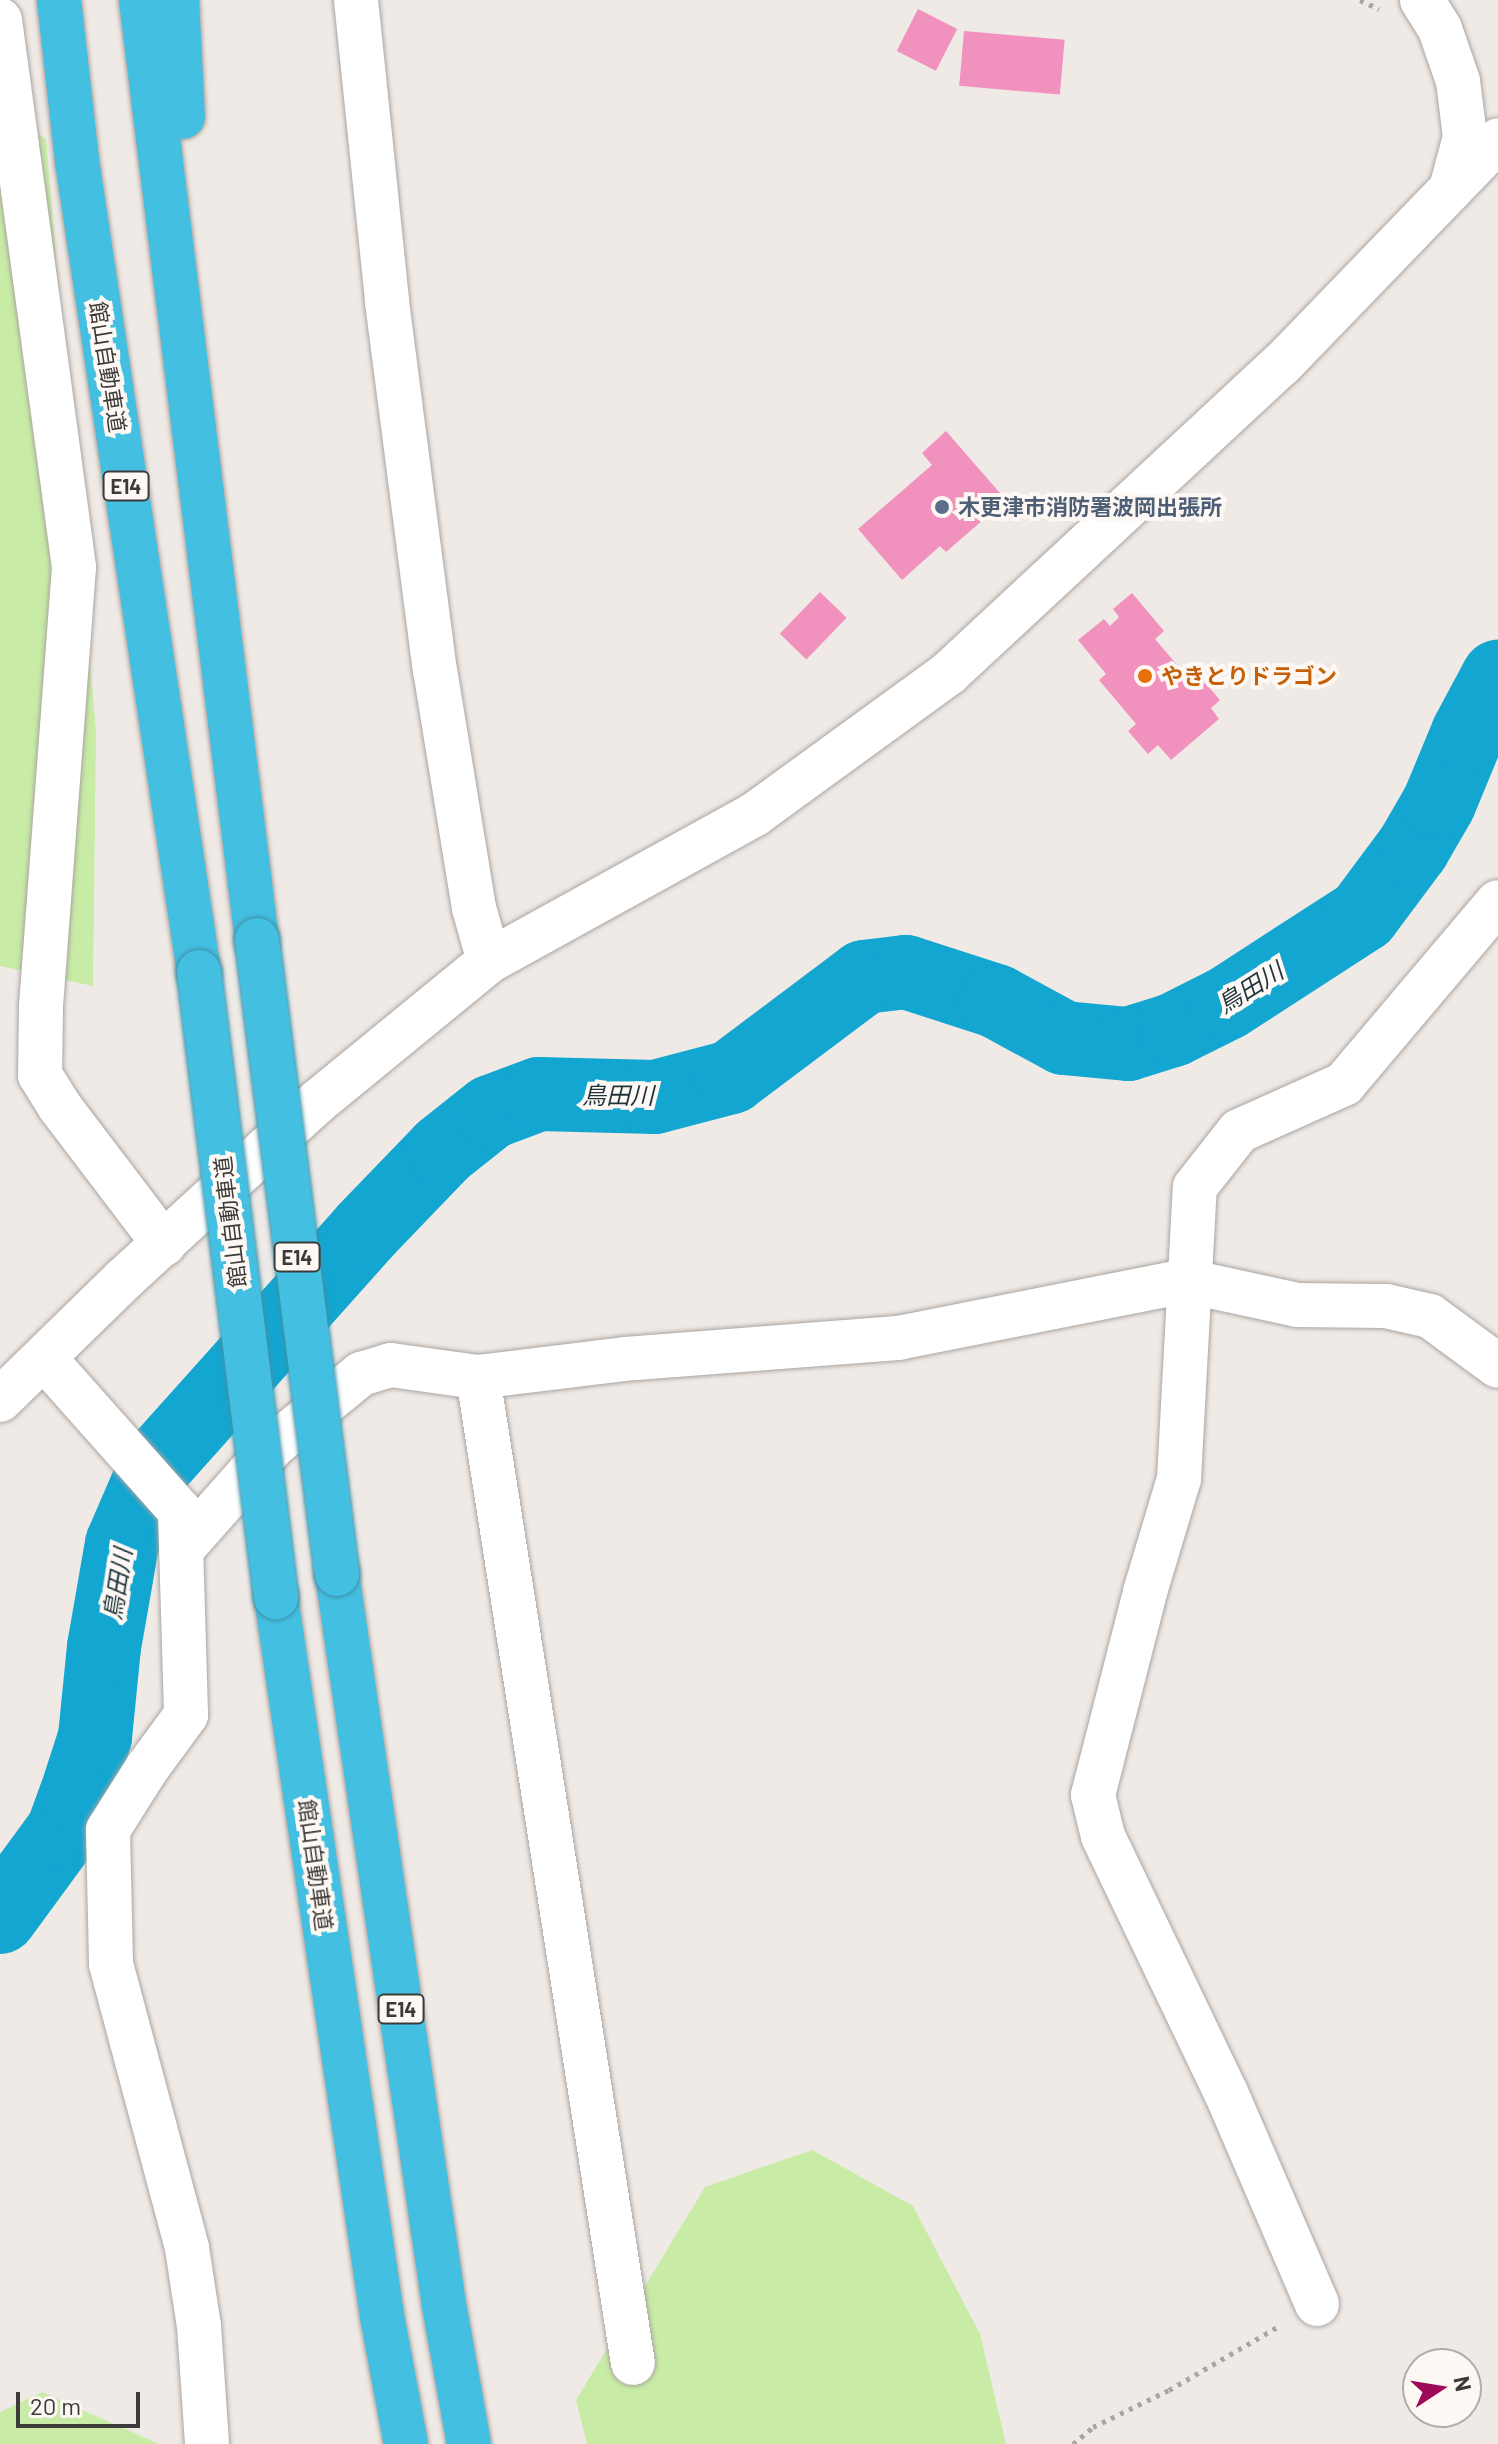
<!DOCTYPE html>
<html>
<head>
<meta charset="utf-8">
<style>
  body { margin:0 }
  #map { position:relative; width:1498px; height:2444px; overflow:hidden; background:#f0eae6; font-family:Barlow,"Noto Sans JP",sans-serif }
  div>[style] { position:absolute }
  [style*='--x'] { left:calc(var(--x)*1px); top:calc(var(--y)*1px); width:calc(var(--w)*1px); rotate:calc(var(--a)*1deg) }
  .green>* { inset:0; background:#c8eca5 }
  .river>* { height:74px; margin:-37px; padding:0 37px; transform-origin:37px; border-radius:37px; background:#13a6d1 }
  .building>* { inset:0; background:#f091be; transform-origin:0 0 }
  .path>* { height:5px; margin-top:-2.5px; transform-origin:0; background:repeating-linear-gradient(90deg,#aba6a3 0 4px,transparent 0 10px) }
  .roads { filter:drop-shadow(0 0 2px #aaa5a1) drop-shadow(0 0 2px #aaa5a1) }
  .street>* { height:44px; margin:-22px; padding:0 22px; transform-origin:22px; border-radius:22px; background:#fff }
  .secondary>* { height:44px; margin:-22px; padding:0 22px; transform-origin:22px; border-radius:22px; background:#fff }
  .highway>* { height:44px; margin:-22px; padding:0 22px; transform-origin:22px; border-radius:22px; background:#43bfe1 }
  .bridges { filter:drop-shadow(0 0 2px #4191a6) drop-shadow(0 0 2px #4191a6) }
  .highway-bridge>* { height:44px; margin:-22px; padding:0 22px; transform-origin:22px; border-radius:22px; background:#43bfe1 }
  .dots>* { width:22px; height:22px; translate:-50% -50%; box-sizing:border-box; border:4px solid #fdf8f4; border-radius:50% }
  span { translate:-50% -50%; white-space:nowrap; text-align:center; line-height:1.15; -webkit-text-stroke:8px #fdf8f4; paint-order:stroke }
  .shield-label span { padding:2px 6px; background:#fdf8f4; border:2px solid; border-radius:6px; -webkit-text-stroke-width:0 }
  .shield-label { font-size:20px; color:#3d3b39; font-weight:700 }
  .street-label { font-size:22px; color:#3d3b39 }
  .service-label { font-size:22px; color:#4e5e75; font-weight:700 }
  .left { translate:0 -50%; text-align:left }
  .food-label { font-size:22px; color:#c56008; font-weight:700 }
  .water-label { font-size:24px; color:#1e343c; font-style:italic }
  .north { position:absolute; left:1402px; top:2348px; width:80px; height:80px; box-sizing:border-box; background:#fdf8f4; border:2px solid #b0aca9; border-radius:50%; rotate:78deg; font-size:22px; font-weight:700; line-height:32px; text-align:center; color:#3d3b39 }
  .north::after { content:''; display:block; margin:auto; width:28px; height:36px; background:#9c0a58; clip-path:polygon(50% 0,100% 100%,50% 72%,0 100%) }
  .scale { position:absolute; left:16px; top:2392px; width:124px; height:36px; box-sizing:border-box; border:4px solid #3d3b39; border-top:0; padding-left:10px; font-size:24px; line-height:28px; white-space:nowrap; color:#3d3b39; -webkit-text-stroke:6px #fdf8f4; paint-order:stroke }
</style>
</head>
<body>
<div id="map">
  <div class="green">
    <i style="clip-path:polygon(0 110px,46px 139px,96px 732px,93px 986px,0 966px)"></i>
    <i style="clip-path:polygon(812px 2150px,913px 2206px,980px 2334px,1006px 2444px,587px 2444px,576px 2400px,705px 2187px)"></i>
    <i style="clip-path:polygon(42px 2392px,159px 2444px,0 2444px,0 2412px)"></i>
  </div>
  <div class="river">
    <i style="--x:0;--y:1917;--w:107;--a:-53.8"></i>
    <i style="--x:63;--y:1831;--w:37;--a:-70"></i>
    <i style="--x:76;--y:1796;--w:62;--a:-72.1"></i>
    <i style="--x:95;--y:1737;--w:90;--a:-84.3"></i>
    <i style="--x:104;--y:1647;--w:105;--a:-80.1"></i>
    <i style="--x:122;--y:1544;--w:86;--a:-66.7"></i>
    <i style="--x:156;--y:1465;--w:314;--a:-48.2"></i>
    <i style="--x:365;--y:1231;--w:112;--a:-46.1"></i>
    <i style="--x:443;--y:1150;--w:61;--a:-38.4"></i>
    <i style="--x:491;--y:1112;--w:51;--a:-20.6"></i>
    <i style="--x:539;--y:1094;--w:116;--a:1.5"></i>
    <i style="--x:655;--y:1097;--w:79;--a:-14.7"></i>
    <i style="--x:731;--y:1077;--w:166;--a:-36.9"></i>
    <i style="--x:864;--y:977;--w:42;--a:-6.8"></i>
    <i style="--x:906;--y:972;--w:95;--a:17.9"></i>
    <i style="--x:996;--y:1001;--w:77;--a:28.6"></i>
    <i style="--x:1064;--y:1038;--w:64;--a:5.4"></i>
    <i style="--x:1128;--y:1044;--w:47;--a:-17.3"></i>
    <i style="--x:1173;--y:1030;--w:60;--a:-26.6"></i>
    <i style="--x:1227;--y:1003;--w:162;--a:-32.9"></i>
    <i style="--x:1363;--y:915;--w:84;--a:-53.3"></i>
    <i style="--x:1413;--y:848;--w:52;--a:-60"></i>
    <i style="--x:1439;--y:803;--w:76;--a:-67.5"></i>
    <i style="--x:1468;--y:733;--w:64;--a:-61.8"></i>
  </div>
  <div class="building">
    <i style="left:918px;top:9px;width:44px;height:47px;rotate:27deg"></i>
    <i style="left:964px;top:31px;width:101px;height:55px;rotate:5deg"></i>
    <i style="clip-path:polygon(946px 431px,1006px 500px,946px 552px,940px 546px,902px 580px,858px 529px,932px 465px,922px 453px)"></i>
    <i style="left:820px;top:592px;width:37px;height:58px;rotate:44deg"></i>
    <i style="clip-path:polygon(1132px 593px,1164px 631px,1155px 639px,1194px 685px,1201px 678px,1220px 700px,1211px 708px,1219px 719px,1171px 760px,1158px 745px,1148px 754px,1128px 731px,1136px 724px,1099px 680px,1106px 674px,1078px 640px,1104px 619px,1110px 626px,1119px 617px,1113px 609px)"></i>
  </div>
  <div class="path">
    <i style="--x:1360;--y:0;--w:21;--a:25"></i>
    <i style="--x:1073;--y:2444;--w:26;--a:-40"></i>
    <i style="--x:1093;--y:2427;--w:85;--a:-26"></i>
    <i style="--x:1169;--y:2390;--w:127;--a:-30.2"></i>
  </div>
  <div class="roads">
    <div class="street">
      <i style="--x:356;--y:0;--w:304;--a:84.1"></i>
      <i style="--x:387;--y:302;--w:371;--a:82.6"></i>
      <i style="--x:435;--y:670;--w:241;--a:80.7"></i>
      <i style="--x:474;--y:908;--w:55;--a:74.2"></i>
      <i style="--x:0;--y:20;--w:552;--a:82.3"></i>
      <i style="--x:74;--y:567;--w:441;--a:94.3"></i>
      <i style="--x:41;--y:1007;--w:68;--a:90.8"></i>
      <i style="--x:40;--y:1075;--w:38;--a:58"></i>
      <i style="--x:60;--y:1107;--w:172;--a:52.8"></i>
      <i style="--x:44;--y:1358;--w:205;--a:48.4"></i>
      <i style="--x:180;--y:1511;--w:204;--a:88.3"></i>
      <i style="--x:186;--y:1715;--w:66;--a:126.3"></i>
      <i style="--x:147;--y:1768;--w:73;--a:122.2"></i>
      <i style="--x:108;--y:1830;--w:134;--a:88.7"></i>
      <i style="--x:111;--y:1964;--w:294;--a:75"></i>
      <i style="--x:187;--y:2248;--w:79;--a:81.3"></i>
      <i style="--x:199;--y:2326;--w:118;--a:86.1"></i>
      <i style="--x:478;--y:1377;--w:998;--a:81.07"></i>
      <i style="--x:182;--y:1549;--w:137;--a:-48.5"></i>
      <i style="--x:273;--y:1446;--w:114;--a:-39.3"></i>
      <i style="--x:361;--y:1374;--w:31;--a:-17"></i>
      <i style="--x:391;--y:1365;--w:88;--a:7.9"></i>
      <i style="--x:478;--y:1377;--w:148;--a:-7"></i>
      <i style="--x:625;--y:1359;--w:274;--a:-4.4"></i>
      <i style="--x:898;--y:1338;--w:295;--a:-11.2"></i>
      <i style="--x:1187;--y:1281;--w:113;--a:12.3"></i>
      <i style="--x:1297;--y:1305;--w:89;--a:0.6"></i>
      <i style="--x:1386;--y:1306;--w:45;--a:12.8"></i>
      <i style="--x:1430;--y:1316;--w:84;--a:36.3"></i>
      <i style="--x:1317;--y:2304;--w:230;--a:-113.3"></i>
      <i style="--x:1226;--y:2093;--w:285;--a:-115.6"></i>
      <i style="--x:1103;--y:1836;--w:42;--a:-103.7"></i>
      <i style="--x:1093;--y:1795;--w:210;--a:-75.6"></i>
      <i style="--x:1145;--y:1592;--w:118;--a:-73.3"></i>
      <i style="--x:1179;--y:1479;--w:292;--a:-86.9"></i>
      <i style="--x:1195;--y:1187;--w:71;--a:-51.8"></i>
      <i style="--x:1239;--y:1131;--w:115;--a:-24.1"></i>
      <i style="--x:1344;--y:1084;--w:238;--a:-49.8"></i>
    </div>
    <div class="secondary">
      <i style="--x:1422;--y:0;--w:34;--a:58"></i>
      <i style="--x:1440;--y:29;--w:55;--a:70.9"></i>
      <i style="--x:1458;--y:81;--w:56;--a:82.9"></i>
      <i style="--x:1465;--y:137;--w:54;--a:105.1"></i>
      <i style="--x:0;--y:1400;--w:173;--a:-44.3"></i>
      <i style="--x:124;--y:1279;--w:262;--a:-42.5"></i>
      <i style="--x:317;--y:1102;--w:222;--a:-39.3"></i>
      <i style="--x:489;--y:961;--w:304;--a:-28.9"></i>
      <i style="--x:755;--y:814;--w:240;--a:-36"></i>
      <i style="--x:949;--y:673;--w:454;--a:-42.9"></i>
      <i style="--x:1282;--y:364;--w:311;--a:-46"></i>
    </div>
    <div class="highway">
      <i style="--x:59;--y:0;--w:162;--a:83.6"></i>
      <i style="--x:77;--y:161;--w:820;--a:81.45"></i>
      <i style="--x:141;--y:0;--w:947;--a:82.97"></i>
      <i style="--x:177;--y:0;--w:117;--a:87.1"></i>
      <i style="--x:337;--y:1574;--w:739;--a:81.67"></i>
      <i style="--x:444;--y:2305;--w:141;--a:79.8"></i>
      <i style="--x:276;--y:1597;--w:727;--a:81.61"></i>
      <i style="--x:382;--y:2316;--w:130;--a:79.4"></i>
    </div>
  </div>
  <div class="bridges">
    <div class="highway-bridge">
      <i style="--x:257;--y:940;--w:639;--a:82.81"></i>
      <i style="--x:199;--y:972;--w:630;--a:82.98"></i>
    </div>
  </div>
  <div class="dots">
    <i style="left:942px;top:507px;background:#5c6f8a"></i>
    <i style="left:1145px;top:676px;background:#e8710a"></i>
  </div>
  <div class="shield-label">
    <span style="left:126px;top:486px">E14</span>
    <span style="left:297px;top:1257px">E14</span>
    <span style="left:401px;top:2009px">E14</span>
  </div>
  <div class="street-label">
    <span style="left:108px;top:367px;rotate:81deg">館山自動車道</span>
    <span style="left:230px;top:1222px;rotate:-97deg">館山自動車道</span>
    <span style="left:316px;top:1865px;rotate:82deg">館山自動車道</span>
  </div>
  <div class="service-label">
    <span class="left" style="left:958px;top:507px">木更津市消防署波岡出張所</span>
  </div>
  <div class="food-label">
    <span class="left" style="left:1161px;top:676px">やきとりドラゴン</span>
  </div>
  <div class="water-label">
    <span style="left:1250px;top:987px;rotate:-32deg">鳥田川</span>
    <span style="left:618px;top:1095px">鳥田川</span>
    <span style="left:117px;top:1584px;rotate:-81deg">鳥田川</span>
  </div>
  <div class="north">N</div>
  <div class="scale">20 m</div>
</div>
</body>
</html>
